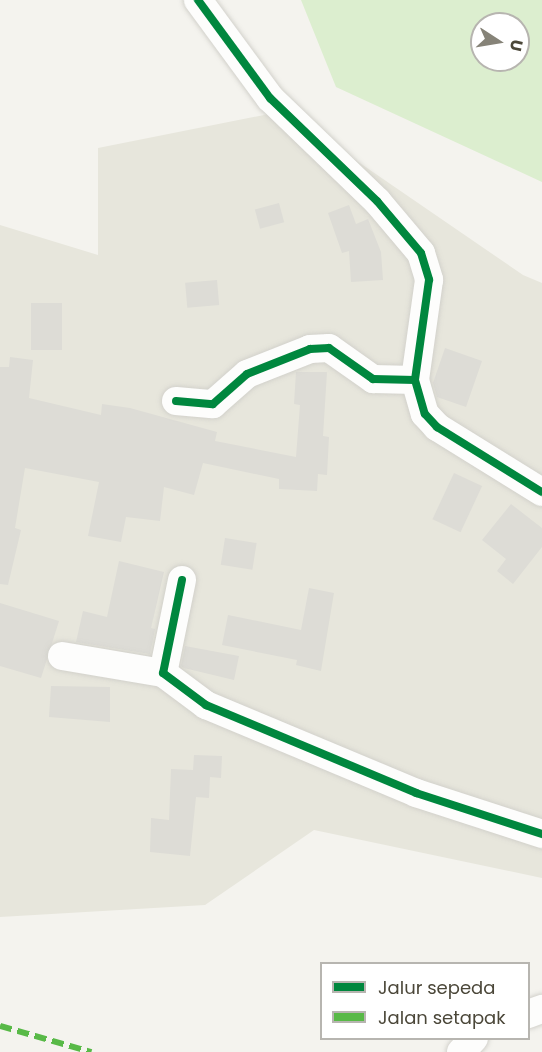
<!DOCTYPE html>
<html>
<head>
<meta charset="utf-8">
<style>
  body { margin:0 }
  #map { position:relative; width:542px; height:1052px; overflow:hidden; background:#f4f3ee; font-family:Poppins,sans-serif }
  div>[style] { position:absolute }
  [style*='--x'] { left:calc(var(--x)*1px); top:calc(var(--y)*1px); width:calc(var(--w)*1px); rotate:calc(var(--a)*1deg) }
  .residential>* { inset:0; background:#e7e6dc }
  .green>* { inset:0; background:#dceecf }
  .building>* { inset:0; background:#dddcd6; transform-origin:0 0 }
  .roads { filter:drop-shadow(0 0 2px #d2d1cb) drop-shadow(0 0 2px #d2d1cb) }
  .minor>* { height:28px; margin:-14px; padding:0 14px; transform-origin:14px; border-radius:14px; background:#fdfdfc }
  .quiet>* { height:6px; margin-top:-3px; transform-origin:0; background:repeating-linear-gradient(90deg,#58b947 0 12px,transparent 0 18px) }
  .cycleway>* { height:8px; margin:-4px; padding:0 4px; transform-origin:4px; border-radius:4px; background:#00873e }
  span { translate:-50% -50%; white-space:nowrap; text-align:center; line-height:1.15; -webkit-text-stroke:4.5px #fff; paint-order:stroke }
  .legend { position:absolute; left:320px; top:962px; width:210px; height:78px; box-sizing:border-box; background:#fff; border:2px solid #b7b5b0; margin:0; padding:8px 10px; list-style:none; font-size:18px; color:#4b4739 }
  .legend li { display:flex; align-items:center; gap:12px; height:30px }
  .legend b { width:30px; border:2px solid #b7b5b0 }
  .north { position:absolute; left:470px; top:12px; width:60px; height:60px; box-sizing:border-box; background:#fff; border:2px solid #b7b5b0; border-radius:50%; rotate:102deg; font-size:16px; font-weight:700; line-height:24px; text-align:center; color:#4b4739 }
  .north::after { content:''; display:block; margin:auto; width:21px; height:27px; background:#868378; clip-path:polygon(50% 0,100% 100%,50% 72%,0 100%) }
</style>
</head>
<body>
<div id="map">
  <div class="residential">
    <i style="clip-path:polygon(284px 111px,523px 275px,542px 283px,542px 878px,314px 830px,205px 905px,0 917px,0 225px,98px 255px,98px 148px)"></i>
  </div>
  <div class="green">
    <i style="clip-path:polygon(evenodd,301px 0,542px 0,542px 182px,336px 87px,301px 0,482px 24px,518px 24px,518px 60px,482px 60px,482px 24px)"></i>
  </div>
  <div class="building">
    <i style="left:279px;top:203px;width:20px;height:25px;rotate:75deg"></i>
    <i style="clip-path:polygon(349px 205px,356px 224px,368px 219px,381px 252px,383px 280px,351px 282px,349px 251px,342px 253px,328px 213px)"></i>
    <i style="left:217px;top:280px;width:25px;height:32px;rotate:85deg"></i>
    <i style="left:31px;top:303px;width:31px;height:47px"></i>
    <i style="clip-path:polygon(445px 348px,482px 361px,466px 407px,437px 397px,433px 383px)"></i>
    <i style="clip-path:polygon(10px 357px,33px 360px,29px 398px,101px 415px,102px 404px,130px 408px,217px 432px,215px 441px,296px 457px,300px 405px,294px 404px,296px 372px,327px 372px,323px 436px,329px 437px,327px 475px,318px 474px,317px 491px,279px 489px,279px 479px,203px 463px,194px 495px,164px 487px,160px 521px,126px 517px,121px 542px,88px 536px,99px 482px,25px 468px,15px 528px,21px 530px,8px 585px,0 584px,0 367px,9px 367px)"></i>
    <i style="left:454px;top:473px;width:31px;height:51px;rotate:25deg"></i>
    <i style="clip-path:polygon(511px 504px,542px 528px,542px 547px,513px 584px,497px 571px,506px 559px,482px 540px)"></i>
    <i style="left:225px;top:538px;width:32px;height:27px;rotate:9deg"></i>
    <i style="clip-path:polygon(119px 561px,164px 572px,151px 628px,155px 629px,150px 654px,76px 642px,83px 611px,107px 617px)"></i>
    <i style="clip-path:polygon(309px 588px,334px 593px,321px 671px,296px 665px,297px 660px,222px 645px,228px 615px,301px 630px)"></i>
    <i style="clip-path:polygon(0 603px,59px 621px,41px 678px,0 666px)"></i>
    <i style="clip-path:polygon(185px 646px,239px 656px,234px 680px,184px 668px,181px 666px)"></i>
    <i style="clip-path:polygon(51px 686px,110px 687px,110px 722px,49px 717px)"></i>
    <i style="clip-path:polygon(194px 755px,222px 756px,221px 778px,210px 777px,209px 798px,196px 797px,190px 856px,150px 852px,151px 818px,169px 820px,171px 769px,193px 770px)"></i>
  </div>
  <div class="roads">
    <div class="minor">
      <i style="--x:198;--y:0;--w:122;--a:53.7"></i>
      <i style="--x:270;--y:98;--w:149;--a:43.9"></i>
      <i style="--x:377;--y:201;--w:68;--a:49.8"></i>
      <i style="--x:421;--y:253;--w:28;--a:73"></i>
      <i style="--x:429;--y:280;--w:101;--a:98"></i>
      <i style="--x:415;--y:380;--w:35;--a:74"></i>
      <i style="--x:425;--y:414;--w:18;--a:47"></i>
      <i style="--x:437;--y:427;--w:123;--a:31.8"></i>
      <i style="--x:176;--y:401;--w:37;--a:5"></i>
      <i style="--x:213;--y:404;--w:45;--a:-41.4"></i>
      <i style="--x:247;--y:374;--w:68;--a:-21.6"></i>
      <i style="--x:310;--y:349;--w:19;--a:-3"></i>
      <i style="--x:329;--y:348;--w:54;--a:35.2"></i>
      <i style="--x:373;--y:379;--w:42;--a:1.4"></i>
      <i style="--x:182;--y:580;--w:95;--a:101.5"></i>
      <i style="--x:163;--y:673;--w:54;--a:36.7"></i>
      <i style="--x:206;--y:705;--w:228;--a:22.7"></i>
      <i style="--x:416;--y:793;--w:133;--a:18"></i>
      <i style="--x:62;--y:656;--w:102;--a:9.6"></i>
      <i style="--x:528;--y:1014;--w:15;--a:-20"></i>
      <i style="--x:461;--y:1052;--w:19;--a:-47"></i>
    </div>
  </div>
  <div class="quiet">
    <i style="--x:0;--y:1026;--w:95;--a:15.9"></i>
  </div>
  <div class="cycleway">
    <i style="--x:198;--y:0;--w:122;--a:53.7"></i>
    <i style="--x:270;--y:98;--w:149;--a:43.9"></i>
    <i style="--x:377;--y:201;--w:68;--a:49.8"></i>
    <i style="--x:421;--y:253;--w:28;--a:73"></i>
    <i style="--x:429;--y:280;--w:101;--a:98"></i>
    <i style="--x:415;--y:380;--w:35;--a:74"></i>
    <i style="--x:425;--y:414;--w:18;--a:47"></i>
    <i style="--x:437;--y:427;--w:123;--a:31.8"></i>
    <i style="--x:176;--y:401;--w:37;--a:5"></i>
    <i style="--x:213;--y:404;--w:45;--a:-41.4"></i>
    <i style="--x:247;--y:374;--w:68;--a:-21.6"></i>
    <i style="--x:310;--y:349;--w:19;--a:-3"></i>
    <i style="--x:329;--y:348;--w:54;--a:35.2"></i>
    <i style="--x:373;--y:379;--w:42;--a:1.4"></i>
    <i style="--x:182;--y:580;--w:95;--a:101.5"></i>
    <i style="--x:163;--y:673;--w:54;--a:36.7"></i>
    <i style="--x:206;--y:705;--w:228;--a:22.7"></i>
    <i style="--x:416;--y:793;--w:133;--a:18"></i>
  </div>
  <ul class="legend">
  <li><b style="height:8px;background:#00873e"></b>Jalur sepeda</li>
  <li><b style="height:8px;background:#58b947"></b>Jalan setapak</li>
  </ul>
  <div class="north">U</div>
</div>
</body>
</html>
